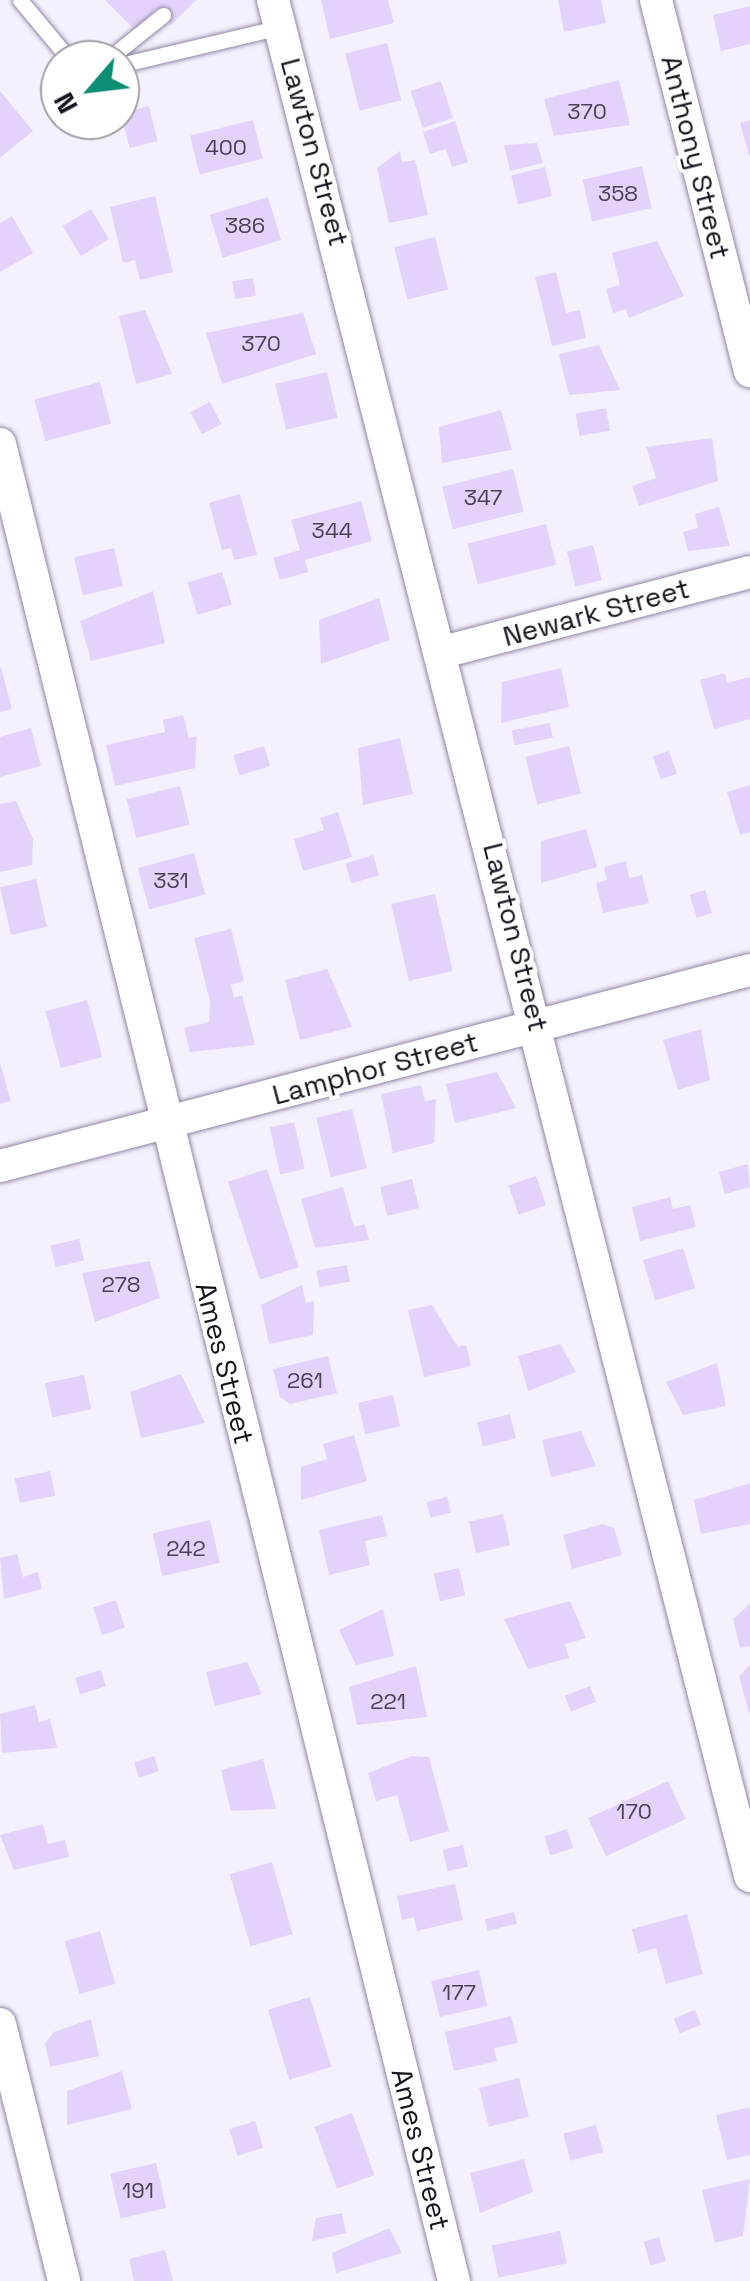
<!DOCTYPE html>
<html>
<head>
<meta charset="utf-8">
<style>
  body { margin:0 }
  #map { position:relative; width:750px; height:2281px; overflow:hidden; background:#f5f0fd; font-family:"Space Grotesk",sans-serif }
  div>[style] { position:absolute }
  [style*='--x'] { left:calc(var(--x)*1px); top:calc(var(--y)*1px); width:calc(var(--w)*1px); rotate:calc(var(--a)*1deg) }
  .building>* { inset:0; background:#e3d3fc; transform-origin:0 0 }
  .roads { filter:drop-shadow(0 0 2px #9286a3) drop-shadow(0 0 2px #9286a3) }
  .service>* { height:15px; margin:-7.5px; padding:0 7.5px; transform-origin:7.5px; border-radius:7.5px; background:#fff }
  .minor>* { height:32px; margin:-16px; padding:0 16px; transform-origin:16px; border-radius:16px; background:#fff }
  span { translate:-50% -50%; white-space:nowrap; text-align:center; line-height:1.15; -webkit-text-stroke:8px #fff; paint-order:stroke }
  .number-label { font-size:22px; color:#494254 }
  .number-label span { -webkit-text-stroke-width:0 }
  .street-label { font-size:28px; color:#16111c }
  .north { position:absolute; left:40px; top:40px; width:100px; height:100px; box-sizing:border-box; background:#fff; border:2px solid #a2a0a4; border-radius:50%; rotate:242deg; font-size:28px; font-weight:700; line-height:40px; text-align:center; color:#16111c }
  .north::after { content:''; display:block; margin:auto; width:35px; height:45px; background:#0d8d73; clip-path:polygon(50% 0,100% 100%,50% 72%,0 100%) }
</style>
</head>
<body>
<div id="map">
  <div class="building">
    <i style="clip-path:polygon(105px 0,196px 0,171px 25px,156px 9px,135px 30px)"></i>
    <i style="clip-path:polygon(321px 0,388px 0,394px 23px,330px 39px)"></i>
    <i style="clip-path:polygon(558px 0,601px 0,606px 23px,564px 32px)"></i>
    <i style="clip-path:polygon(750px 6px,750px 44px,721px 51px,713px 15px)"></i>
    <i style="left:387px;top:43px;width:59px;height:43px;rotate:76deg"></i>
    <i style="clip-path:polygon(619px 80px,630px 125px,554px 136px,544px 99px)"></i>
    <i style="left:441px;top:81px;width:39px;height:32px;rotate:72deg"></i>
    <i style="clip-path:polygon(0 91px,33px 131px,0 158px)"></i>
    <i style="left:149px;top:106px;width:36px;height:29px;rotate:76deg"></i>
    <i style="left:253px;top:120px;width:40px;height:65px;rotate:76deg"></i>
    <i style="clip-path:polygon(750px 120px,750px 155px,749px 155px,740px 123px)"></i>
    <i style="clip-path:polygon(455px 121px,468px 162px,452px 167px,446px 149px,430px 154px,423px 132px)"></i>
    <i style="clip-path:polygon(537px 143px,543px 163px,510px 171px,504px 145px)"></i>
    <i style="clip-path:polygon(400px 151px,402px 162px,415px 160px,428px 215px,389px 223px,377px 168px)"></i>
    <i style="left:642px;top:166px;width:43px;height:61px;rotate:77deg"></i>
    <i style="left:545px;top:167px;width:30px;height:35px;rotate:76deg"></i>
    <i style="clip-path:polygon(155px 196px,173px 272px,140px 280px,135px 260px,123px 263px,110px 207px)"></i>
    <i style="left:268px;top:197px;width:45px;height:61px;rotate:73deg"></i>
    <i style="left:91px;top:209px;width:35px;height:33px;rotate:59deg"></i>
    <i style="clip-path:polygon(12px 216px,33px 253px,0 272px,0 223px)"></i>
    <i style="left:435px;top:237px;width:54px;height:42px;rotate:76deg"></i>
    <i style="clip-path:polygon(657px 241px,684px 296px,629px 318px,626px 309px,613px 313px,606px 289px,620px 285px,612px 253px)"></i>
    <i style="clip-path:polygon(556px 272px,566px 313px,580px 310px,586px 338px,552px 346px,535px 277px)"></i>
    <i style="left:253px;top:278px;width:18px;height:21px;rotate:81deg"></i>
    <i style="clip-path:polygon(145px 310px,172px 374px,136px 384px,119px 316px)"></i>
    <i style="clip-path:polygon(303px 313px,316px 354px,222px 384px,206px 333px)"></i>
    <i style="clip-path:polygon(599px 345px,620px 390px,569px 395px,559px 354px)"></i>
    <i style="left:327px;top:372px;width:47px;height:53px;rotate:77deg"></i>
    <i style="left:100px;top:382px;width:43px;height:68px;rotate:75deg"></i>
    <i style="left:210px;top:402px;width:25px;height:22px;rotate:63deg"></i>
    <i style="left:606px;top:408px;width:23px;height:31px;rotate:80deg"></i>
    <i style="clip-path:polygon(501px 410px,512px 450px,442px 463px,439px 427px)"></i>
    <i style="clip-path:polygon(712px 438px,718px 481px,639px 506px,632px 486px,656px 478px,646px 447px)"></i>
    <i style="left:513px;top:469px;width:44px;height:73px;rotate:76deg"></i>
    <i style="clip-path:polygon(240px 494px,257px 555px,234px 560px,231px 548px,222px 550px,209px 503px)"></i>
    <i style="clip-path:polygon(361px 501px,372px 541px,305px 560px,308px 572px,280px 580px,273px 558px,300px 550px,291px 520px)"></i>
    <i style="clip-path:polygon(719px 507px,730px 546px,688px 551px,683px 532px,698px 528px,695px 514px)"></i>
    <i style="left:546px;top:524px;width:42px;height:81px;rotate:76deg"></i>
    <i style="left:593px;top:545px;width:36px;height:27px;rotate:76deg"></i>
    <i style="left:114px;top:548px;width:39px;height:41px;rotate:77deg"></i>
    <i style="left:222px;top:572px;width:34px;height:36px;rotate:73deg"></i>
    <i style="clip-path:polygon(153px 591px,165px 643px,91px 661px,80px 621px)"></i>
    <i style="clip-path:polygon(379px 598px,390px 640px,321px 664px,319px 620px)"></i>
    <i style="clip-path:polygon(1px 667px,12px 709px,0 712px,0 668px)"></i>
    <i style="clip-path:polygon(561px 668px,569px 707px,501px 723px,502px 682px)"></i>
    <i style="clip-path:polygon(725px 673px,727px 683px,750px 677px,750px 719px,714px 729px,700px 680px)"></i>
    <i style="clip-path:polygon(183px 715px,189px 738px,197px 736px,195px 768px,115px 786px,106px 745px,165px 732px,163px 720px)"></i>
    <i style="left:550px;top:723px;width:15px;height:39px;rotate:79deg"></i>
    <i style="clip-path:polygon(31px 728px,41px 766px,0 777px,0 737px)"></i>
    <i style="clip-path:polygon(400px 738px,413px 794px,363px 805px,358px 748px)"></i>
    <i style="left:264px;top:746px;width:21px;height:32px;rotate:73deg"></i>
    <i style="left:569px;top:746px;width:49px;height:45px;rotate:76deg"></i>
    <i style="left:669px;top:751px;width:24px;height:17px;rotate:71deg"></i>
    <i style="clip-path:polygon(750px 785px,750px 832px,740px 835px,727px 792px)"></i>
    <i style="left:180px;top:786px;width:40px;height:55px;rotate:76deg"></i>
    <i style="clip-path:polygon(16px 801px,33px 839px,32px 865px,0 872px,0 804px)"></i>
    <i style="clip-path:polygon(338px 812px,352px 857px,303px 871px,294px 839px,324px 830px,320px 818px)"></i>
    <i style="clip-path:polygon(586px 829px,597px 867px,541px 883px,541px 841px)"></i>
    <i style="left:194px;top:853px;width:43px;height:58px;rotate:75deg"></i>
    <i style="left:373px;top:855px;width:21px;height:29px;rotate:73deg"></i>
    <i style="clip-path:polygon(626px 861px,629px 878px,642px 875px,649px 903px,603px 913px,596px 883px,607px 880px,604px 867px)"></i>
    <i style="left:36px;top:879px;width:49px;height:37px;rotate:77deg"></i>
    <i style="left:705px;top:890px;width:24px;height:16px;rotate:73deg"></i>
    <i style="left:435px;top:894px;width:79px;height:45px;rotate:77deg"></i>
    <i style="clip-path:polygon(231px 929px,244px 981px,231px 985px,234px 998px,242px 995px,255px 1045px,190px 1052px,184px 1028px,209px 1022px,210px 1002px,194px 938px)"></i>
    <i style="clip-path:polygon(327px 969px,352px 1027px,300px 1040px,285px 980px)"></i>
    <i style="left:87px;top:1000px;width:59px;height:43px;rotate:75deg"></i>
    <i style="clip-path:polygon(701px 1029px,710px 1080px,678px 1090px,663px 1040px)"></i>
    <i style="clip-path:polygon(0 1063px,11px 1101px,0 1104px)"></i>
    <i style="clip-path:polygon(497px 1072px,516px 1108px,455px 1123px,446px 1084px)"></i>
    <i style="clip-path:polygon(421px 1085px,425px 1101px,436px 1099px,434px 1143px,393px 1153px,381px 1094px)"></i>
    <i style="left:352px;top:1109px;width:61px;height:37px;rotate:76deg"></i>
    <i style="left:294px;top:1122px;width:48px;height:25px;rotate:77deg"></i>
    <i style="clip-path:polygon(748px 1164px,750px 1187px,725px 1194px,719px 1172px)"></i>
    <i style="left:267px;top:1169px;width:103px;height:41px;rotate:72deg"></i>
    <i style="left:536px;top:1176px;width:31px;height:29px;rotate:71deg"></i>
    <i style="left:412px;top:1179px;width:30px;height:33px;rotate:76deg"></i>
    <i style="clip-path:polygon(343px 1187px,354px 1227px,365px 1224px,369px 1240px,315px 1248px,301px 1199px)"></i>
    <i style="clip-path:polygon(670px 1197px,673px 1209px,690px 1205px,696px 1227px,640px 1241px,632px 1207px)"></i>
    <i style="left:79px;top:1239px;width:22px;height:29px;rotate:77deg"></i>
    <i style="left:683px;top:1248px;width:42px;height:42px;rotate:73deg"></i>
    <i style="clip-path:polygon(150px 1261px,160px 1298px,95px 1322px,82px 1273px)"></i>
    <i style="left:347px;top:1265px;width:17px;height:31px;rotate:80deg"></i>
    <i style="clip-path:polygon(302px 1285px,306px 1303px,314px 1301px,313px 1335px,269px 1344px,261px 1305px)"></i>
    <i style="clip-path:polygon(432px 1305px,458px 1347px,466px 1345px,471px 1366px,424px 1377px,408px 1310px)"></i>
    <i style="clip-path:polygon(560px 1344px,576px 1372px,528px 1391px,518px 1356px)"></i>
    <i style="clip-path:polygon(328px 1356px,337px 1393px,290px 1404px,280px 1397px,273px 1369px)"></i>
    <i style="clip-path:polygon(717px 1363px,726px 1406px,683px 1415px,666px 1382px)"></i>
    <i style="clip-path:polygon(181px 1374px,205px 1423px,141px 1438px,130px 1392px)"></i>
    <i style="left:84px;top:1375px;width:35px;height:40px;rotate:78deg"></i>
    <i style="left:393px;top:1395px;width:32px;height:36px;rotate:77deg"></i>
    <i style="left:510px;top:1414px;width:25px;height:34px;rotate:76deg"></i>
    <i style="clip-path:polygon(581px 1431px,596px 1466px,551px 1477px,542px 1440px)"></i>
    <i style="clip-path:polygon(354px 1435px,367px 1481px,301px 1500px,301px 1467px,327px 1459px,323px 1444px)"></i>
    <i style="left:50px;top:1471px;width:25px;height:36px;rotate:78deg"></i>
    <i style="clip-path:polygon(750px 1483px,750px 1524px,701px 1534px,694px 1500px)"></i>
    <i style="left:447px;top:1497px;width:16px;height:21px;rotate:76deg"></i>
    <i style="left:503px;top:1514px;width:32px;height:35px;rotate:77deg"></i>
    <i style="clip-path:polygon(382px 1515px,387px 1536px,365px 1541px,370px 1565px,329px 1575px,319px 1530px)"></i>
    <i style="left:210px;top:1520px;width:44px;height:59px;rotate:77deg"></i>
    <i style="clip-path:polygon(603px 1524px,614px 1528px,622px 1555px,572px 1569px,563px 1535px)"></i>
    <i style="clip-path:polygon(17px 1554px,23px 1577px,38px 1572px,42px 1589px,4px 1599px,0 1558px)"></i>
    <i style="left:459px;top:1568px;width:28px;height:26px;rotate:77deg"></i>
    <i style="left:116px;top:1600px;width:29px;height:24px;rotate:72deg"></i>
    <i style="clip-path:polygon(570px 1601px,586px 1638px,565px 1644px,569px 1658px,528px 1669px,504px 1619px)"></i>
    <i style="clip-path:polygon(750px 1604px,750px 1646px,740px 1648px,733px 1619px)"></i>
    <i style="clip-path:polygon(383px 1609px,394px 1656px,356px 1665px,339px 1630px)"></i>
    <i style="clip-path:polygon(247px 1662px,262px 1694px,215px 1706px,206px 1672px)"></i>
    <i style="clip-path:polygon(750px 1665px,750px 1712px,749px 1713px,739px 1676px)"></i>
    <i style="clip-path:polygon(416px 1666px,427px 1717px,357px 1725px,349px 1687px)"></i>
    <i style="left:101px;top:1670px;width:17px;height:27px;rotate:73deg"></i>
    <i style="left:590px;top:1686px;width:17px;height:27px;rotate:69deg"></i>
    <i style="clip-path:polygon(35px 1705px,39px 1722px,50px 1719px,57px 1748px,2px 1753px,0 1714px)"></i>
    <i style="left:154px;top:1756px;width:16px;height:21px;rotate:72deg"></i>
    <i style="clip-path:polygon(412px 1756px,429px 1757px,449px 1831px,410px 1842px,397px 1795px,376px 1801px,368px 1773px)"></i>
    <i style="clip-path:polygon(263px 1759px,276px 1809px,231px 1811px,221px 1770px)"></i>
    <i style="left:668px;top:1781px;width:42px;height:88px;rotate:65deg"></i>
    <i style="clip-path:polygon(43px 1824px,48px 1844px,65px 1840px,69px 1857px,14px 1870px,0 1835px)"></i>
    <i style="left:567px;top:1829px;width:20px;height:24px;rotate:72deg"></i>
    <i style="left:463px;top:1845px;width:22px;height:21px;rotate:77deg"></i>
    <i style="left:272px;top:1862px;width:75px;height:44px;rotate:74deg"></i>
    <i style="clip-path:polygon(455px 1884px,463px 1920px,417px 1931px,414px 1917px,402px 1920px,397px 1896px)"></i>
    <i style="left:514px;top:1912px;width:12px;height:30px;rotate:76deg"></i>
    <i style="clip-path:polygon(687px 1914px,703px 1974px,666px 1984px,656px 1948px,638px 1953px,632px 1929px)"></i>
    <i style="left:100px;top:1931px;width:55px;height:37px;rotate:74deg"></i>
    <i style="left:479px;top:1970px;width:37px;height:49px;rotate:77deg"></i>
    <i style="left:310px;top:1997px;width:73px;height:44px;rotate:73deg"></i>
    <i style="left:695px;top:2010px;width:16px;height:23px;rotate:68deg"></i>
    <i style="clip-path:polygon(511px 2016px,518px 2043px,494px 2048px,497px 2061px,454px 2071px,445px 2032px)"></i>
    <i style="clip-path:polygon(91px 2019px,99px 2056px,50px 2067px,45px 2043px,54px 2032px)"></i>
    <i style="clip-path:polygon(122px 2071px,132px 2109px,67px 2125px,67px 2091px)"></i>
    <i style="left:519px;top:2078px;width:40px;height:41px;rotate:76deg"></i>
    <i style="clip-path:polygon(750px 2107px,750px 2155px,727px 2160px,716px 2115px)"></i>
    <i style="left:352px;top:2113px;width:66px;height:40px;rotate:70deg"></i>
    <i style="left:255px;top:2121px;width:28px;height:27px;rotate:73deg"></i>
    <i style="left:596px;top:2125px;width:28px;height:34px;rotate:75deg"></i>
    <i style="clip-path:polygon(524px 2159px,533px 2192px,480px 2213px,470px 2173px)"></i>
    <i style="left:156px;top:2163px;width:46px;height:47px;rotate:77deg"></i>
    <i style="clip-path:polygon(750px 2179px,743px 2236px,715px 2243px,702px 2190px)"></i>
    <i style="clip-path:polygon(342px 2213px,346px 2233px,312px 2241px,316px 2218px)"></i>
    <i style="clip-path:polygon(389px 2228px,402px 2253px,336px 2273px,332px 2253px)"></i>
    <i style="left:560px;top:2231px;width:33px;height:70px;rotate:78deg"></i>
    <i style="left:659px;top:2237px;width:25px;height:16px;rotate:74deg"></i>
    <i style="clip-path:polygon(165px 2250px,173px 2281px,134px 2281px,129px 2259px)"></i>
  </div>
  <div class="roads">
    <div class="service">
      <i style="--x:20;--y:0;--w:78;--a:50.2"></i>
      <i style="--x:107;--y:60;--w:72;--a:-38.8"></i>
      <i style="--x:120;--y:65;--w:165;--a:-13.3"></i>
    </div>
    <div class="minor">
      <i style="--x:273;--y:0;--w:1936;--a:75.73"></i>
      <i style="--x:656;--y:0;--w:383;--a:75.8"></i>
      <i style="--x:0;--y:444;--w:1892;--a:76.12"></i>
      <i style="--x:443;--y:652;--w:317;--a:-14.6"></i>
      <i style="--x:0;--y:1166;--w:775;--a:-14.65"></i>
      <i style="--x:0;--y:2024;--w:265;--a:76"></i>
    </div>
  </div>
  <div class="number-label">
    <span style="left:587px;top:112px">370</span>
    <span style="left:226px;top:148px">400</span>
    <span style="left:618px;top:194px">358</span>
    <span style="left:245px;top:226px">386</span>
    <span style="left:261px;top:344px">370</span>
    <span style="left:483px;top:498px">347</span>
    <span style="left:332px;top:531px">344</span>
    <span style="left:171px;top:881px">331</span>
    <span style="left:121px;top:1285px">278</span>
    <span style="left:305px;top:1381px">261</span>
    <span style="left:186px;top:1549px">242</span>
    <span style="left:388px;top:1702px">221</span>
    <span style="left:634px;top:1812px">170</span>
    <span style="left:459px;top:1993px">177</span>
    <span style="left:138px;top:2191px">191</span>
  </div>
  <div class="street-label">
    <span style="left:315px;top:152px;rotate:75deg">Lawton Street</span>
    <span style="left:696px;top:157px;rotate:76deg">Anthony Street</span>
    <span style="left:596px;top:612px;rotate:-15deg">Newark Street</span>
    <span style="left:516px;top:937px;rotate:76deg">Lawton Street</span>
    <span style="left:375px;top:1068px;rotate:-15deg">Lamphor Street</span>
    <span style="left:225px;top:1363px;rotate:76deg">Ames Street</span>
    <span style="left:421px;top:2149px;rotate:76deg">Ames Street</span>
  </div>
  <div class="north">N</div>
</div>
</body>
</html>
